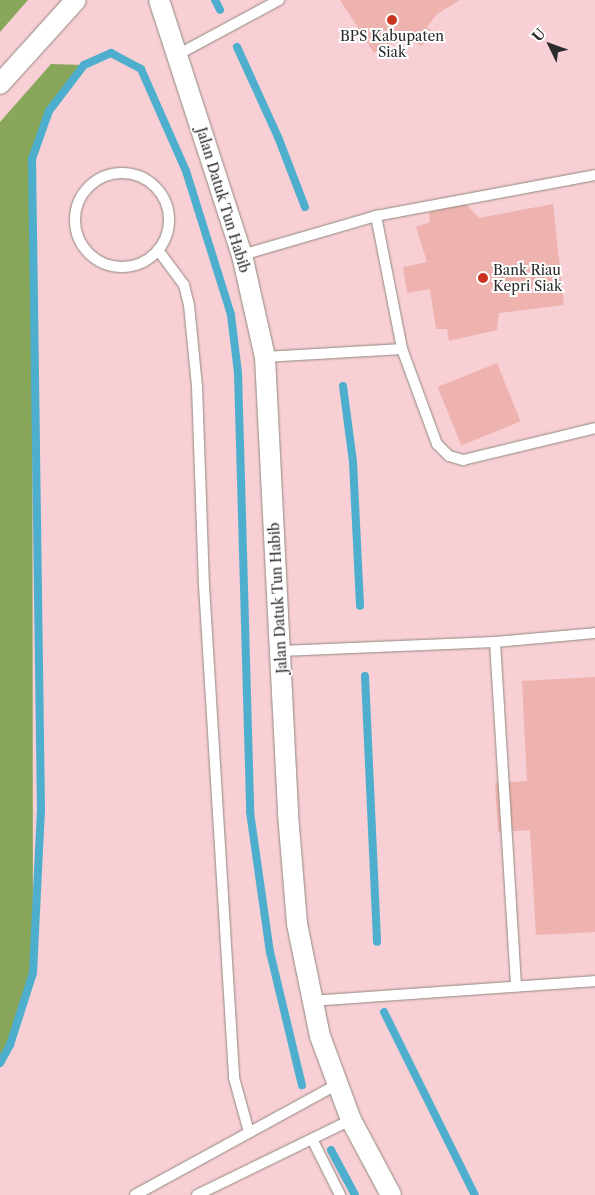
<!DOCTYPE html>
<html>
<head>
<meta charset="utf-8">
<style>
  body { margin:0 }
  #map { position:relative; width:595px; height:1195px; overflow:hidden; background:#f7e7d2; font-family:"Libre Caslon Text",serif }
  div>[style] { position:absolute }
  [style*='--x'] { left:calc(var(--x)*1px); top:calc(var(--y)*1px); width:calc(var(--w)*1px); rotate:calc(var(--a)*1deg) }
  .built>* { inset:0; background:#f7cfd5; transform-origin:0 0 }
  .forest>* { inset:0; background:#88a75b }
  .stream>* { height:8px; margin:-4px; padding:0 4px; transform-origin:4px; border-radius:4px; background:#4eaecd }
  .building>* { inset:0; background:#eeb2af; transform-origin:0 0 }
  .roads { filter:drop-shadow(0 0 1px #91897e) drop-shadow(0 0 1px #91897e) }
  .service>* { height:10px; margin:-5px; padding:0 5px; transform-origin:5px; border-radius:5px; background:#fff }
  .service>.ring { margin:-5px; padding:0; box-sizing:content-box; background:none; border:10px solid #fff; border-radius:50% }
  .minor>* { height:20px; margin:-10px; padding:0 10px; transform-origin:10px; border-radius:10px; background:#fff }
  .dots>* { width:14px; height:14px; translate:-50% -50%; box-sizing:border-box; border:2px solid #fff; border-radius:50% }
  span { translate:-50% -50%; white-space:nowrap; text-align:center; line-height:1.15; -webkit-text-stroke:4px #fff; paint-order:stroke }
  .poi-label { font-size:14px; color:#2b2b2b }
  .left { translate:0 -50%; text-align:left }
  .street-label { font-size:14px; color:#2b2b2b }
  .north { position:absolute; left:525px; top:20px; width:50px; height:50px; -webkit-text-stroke:4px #fff; paint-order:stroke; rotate:312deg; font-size:14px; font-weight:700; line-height:20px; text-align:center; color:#2b2b2b }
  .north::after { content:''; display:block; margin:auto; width:18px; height:22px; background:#2b2b2b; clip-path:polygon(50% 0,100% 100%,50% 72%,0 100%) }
</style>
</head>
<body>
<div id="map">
  <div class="built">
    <i style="left:0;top:0;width:595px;height:1195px"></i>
  </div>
  <div class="forest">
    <i style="clip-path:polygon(0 0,28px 0,0 32px)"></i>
    <i style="clip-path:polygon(51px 64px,84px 65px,49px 111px,32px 159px,33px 973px,10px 1045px,0 1063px,0 122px)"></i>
  </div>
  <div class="stream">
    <i style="--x:215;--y:0;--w:11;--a:63"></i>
    <i style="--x:237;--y:47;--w:99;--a:65.5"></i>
    <i style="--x:278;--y:137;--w:75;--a:68.9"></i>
    <i style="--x:343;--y:386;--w:77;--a:82.5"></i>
    <i style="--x:353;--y:462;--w:144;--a:87.2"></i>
    <i style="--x:365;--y:676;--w:266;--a:87.4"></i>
    <i style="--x:384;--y:1012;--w:204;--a:63.6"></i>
    <i style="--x:0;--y:1063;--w:21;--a:-61"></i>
    <i style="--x:10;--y:1045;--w:76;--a:-72.3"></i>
    <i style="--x:33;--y:973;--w:162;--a:-87.2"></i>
    <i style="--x:41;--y:811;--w:652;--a:-90.79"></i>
    <i style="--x:32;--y:159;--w:51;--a:-70.5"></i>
    <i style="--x:49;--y:111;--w:58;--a:-52.7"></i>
    <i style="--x:84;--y:65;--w:30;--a:-24"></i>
    <i style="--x:111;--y:53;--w:34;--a:28"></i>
    <i style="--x:141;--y:69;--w:111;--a:66.2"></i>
    <i style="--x:186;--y:171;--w:151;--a:72.6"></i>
    <i style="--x:231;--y:315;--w:58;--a:83.1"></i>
    <i style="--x:238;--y:373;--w:439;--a:88.4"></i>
    <i style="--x:250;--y:812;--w:141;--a:81.9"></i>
    <i style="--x:270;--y:952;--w:137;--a:76.5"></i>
    <i style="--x:331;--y:1150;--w:51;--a:61.9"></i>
  </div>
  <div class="building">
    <i style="clip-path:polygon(340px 0,460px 0,437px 14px,427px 27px,434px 33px,421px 46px,409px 35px,374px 53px)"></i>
    <i style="clip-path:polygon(466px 204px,479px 218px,553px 204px,564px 305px,499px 313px,497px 330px,449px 341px,447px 329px,436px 329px,430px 289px,407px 293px,403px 267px,427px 262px,416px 227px,430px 222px,429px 212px)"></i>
    <i style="left:497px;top:363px;width:63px;height:64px;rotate:68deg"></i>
    <i style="clip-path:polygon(595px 677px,595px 932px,536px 935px,530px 830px,498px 832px,495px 783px,527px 781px,522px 681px)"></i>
  </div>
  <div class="roads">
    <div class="service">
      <i style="--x:177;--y:55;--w:116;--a:-28.3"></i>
      <i class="ring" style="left:75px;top:173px;width:84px;height:84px"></i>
      <i style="--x:376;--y:216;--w:136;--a:78.9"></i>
      <i style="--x:158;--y:250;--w:44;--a:53.4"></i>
      <i style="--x:184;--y:285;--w:21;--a:76"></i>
      <i style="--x:189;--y:305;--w:81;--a:84.4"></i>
      <i style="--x:197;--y:386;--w:199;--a:88"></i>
      <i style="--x:204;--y:585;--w:494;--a:86.5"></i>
      <i style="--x:234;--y:1078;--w:56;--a:74.5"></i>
      <i style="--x:242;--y:255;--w:140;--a:-16.2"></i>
      <i style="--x:376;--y:216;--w:223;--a:-10.6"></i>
      <i style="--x:265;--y:357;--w:137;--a:-3.3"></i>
      <i style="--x:402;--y:349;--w:101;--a:69.8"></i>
      <i style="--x:437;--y:444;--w:17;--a:45"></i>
      <i style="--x:449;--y:456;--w:15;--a:16"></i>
      <i style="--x:463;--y:460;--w:136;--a:-13.6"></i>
      <i style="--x:495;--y:642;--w:345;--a:86.5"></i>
      <i style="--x:281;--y:651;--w:214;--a:-2.4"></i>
      <i style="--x:495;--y:642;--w:100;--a:-5.1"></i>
      <i style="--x:312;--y:1001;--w:284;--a:-4"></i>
      <i style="--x:312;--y:1139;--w:63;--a:63.4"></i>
      <i style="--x:135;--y:1195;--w:231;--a:-28.7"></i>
      <i style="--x:197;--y:1195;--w:171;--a:-26"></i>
    </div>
    <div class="minor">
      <i style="--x:159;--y:0;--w:268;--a:72"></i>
      <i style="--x:242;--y:255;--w:105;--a:77.3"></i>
      <i style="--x:265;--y:357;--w:458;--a:87.1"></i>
      <i style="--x:288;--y:814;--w:110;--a:85.3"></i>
      <i style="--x:297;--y:924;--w:114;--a:78.4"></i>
      <i style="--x:320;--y:1036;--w:90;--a:69.7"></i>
      <i style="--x:351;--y:1120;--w:85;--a:61.9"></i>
      <i style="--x:0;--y:84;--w:113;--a:-47.9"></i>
    </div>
  </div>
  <div class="dots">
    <i style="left:392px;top:20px;background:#c8321e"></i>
    <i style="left:483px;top:278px;background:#c8321e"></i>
  </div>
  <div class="poi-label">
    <span style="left:392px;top:44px">BPS Kabupaten<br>Siak</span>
    <span class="left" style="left:493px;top:278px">Bank Riau<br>Kepri Siak</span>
  </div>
  <div class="street-label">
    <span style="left:223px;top:200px;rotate:73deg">Jalan Datuk Tun Habib</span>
    <span style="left:278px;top:598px;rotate:-93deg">Jalan Datuk Tun Habib</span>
  </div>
  <div class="north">U</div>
</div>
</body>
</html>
